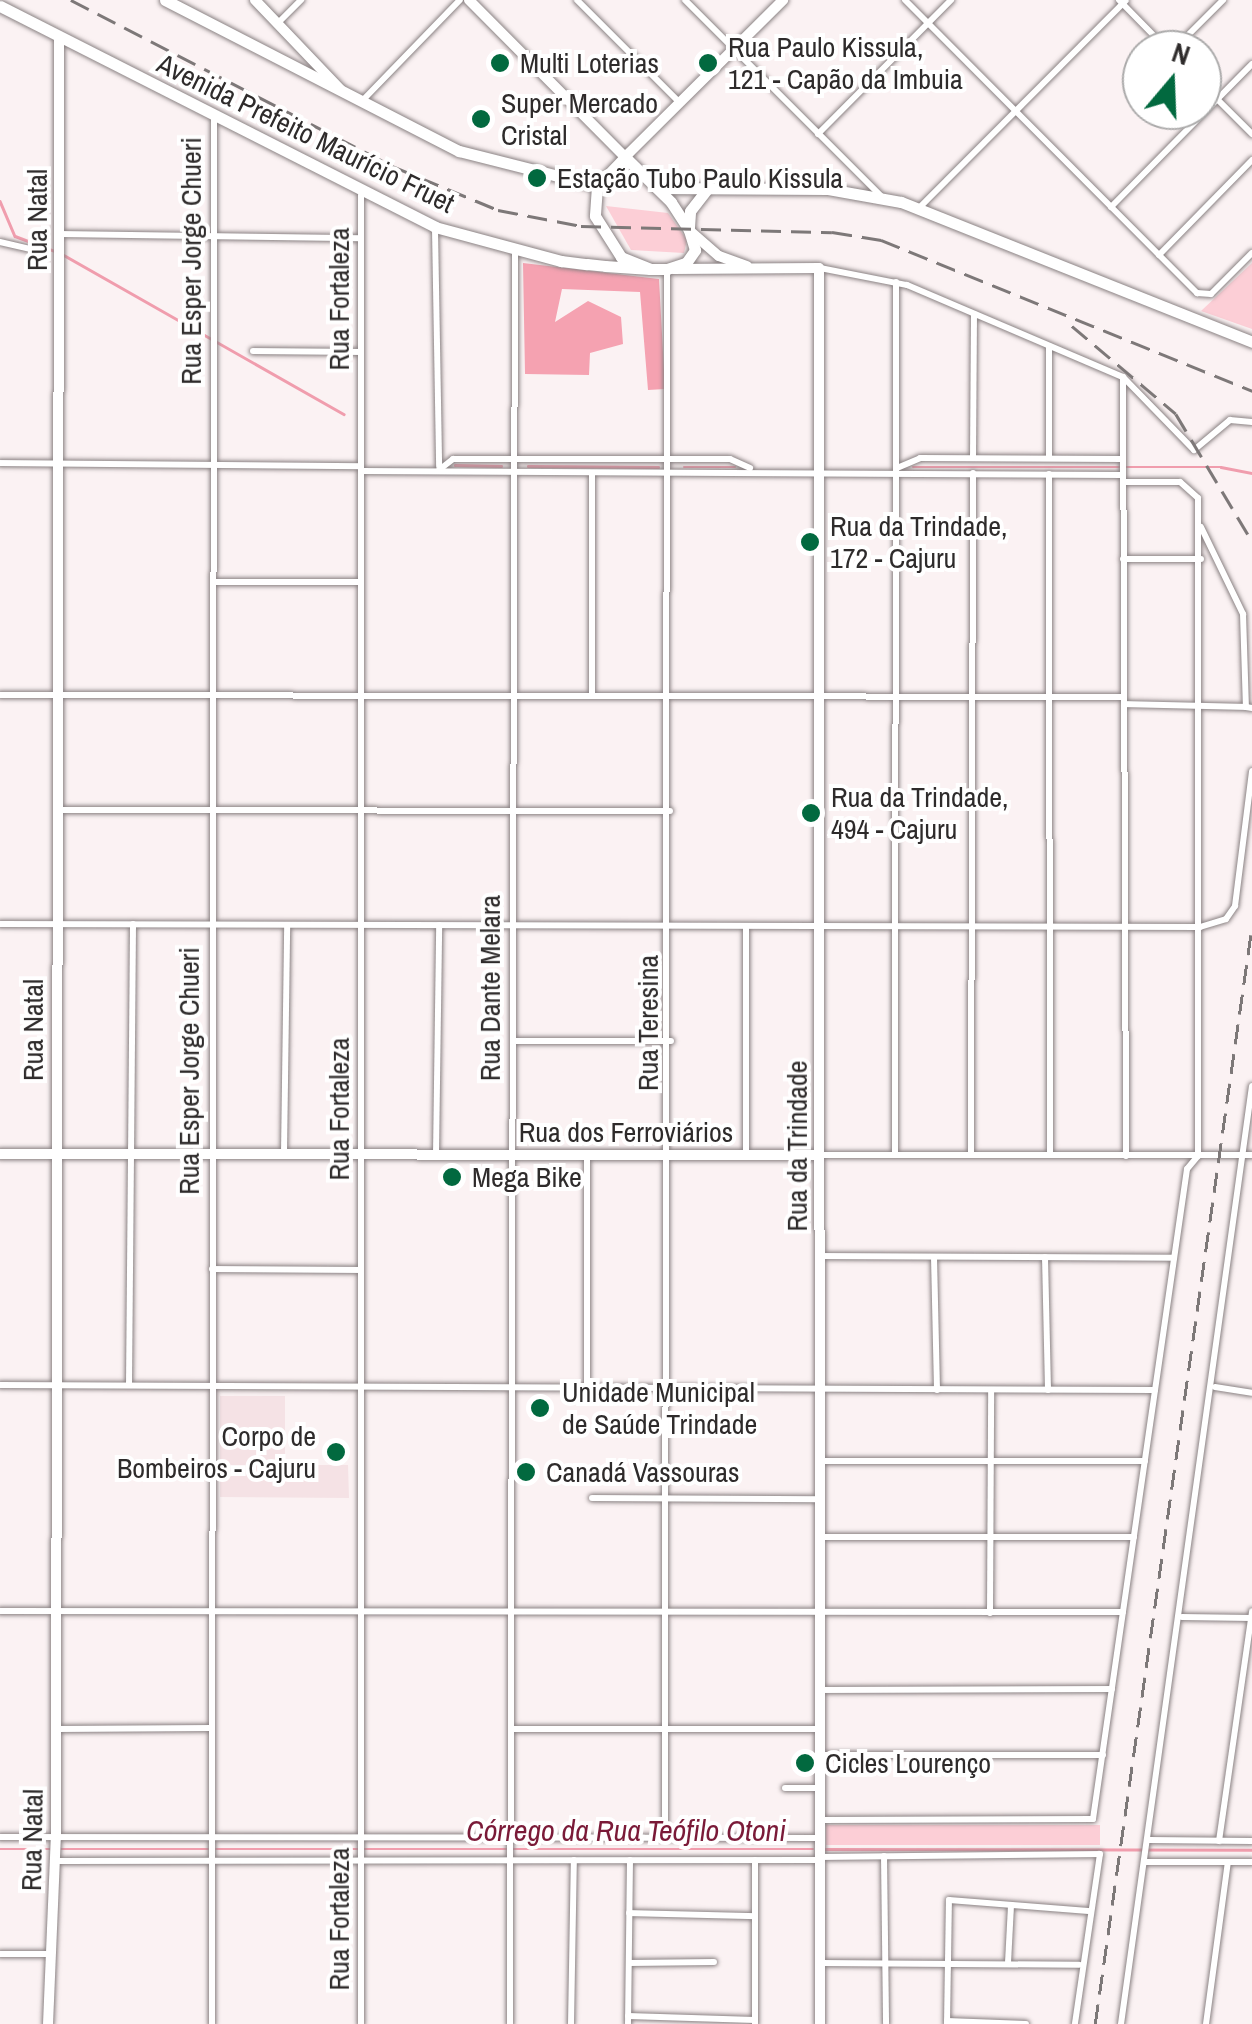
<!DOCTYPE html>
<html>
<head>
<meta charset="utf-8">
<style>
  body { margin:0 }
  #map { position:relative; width:1252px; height:2024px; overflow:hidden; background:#fbf2f3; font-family:"Archivo Narrow",sans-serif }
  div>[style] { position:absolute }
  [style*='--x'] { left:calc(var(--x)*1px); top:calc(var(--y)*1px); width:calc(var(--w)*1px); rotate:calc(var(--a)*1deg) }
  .built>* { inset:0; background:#f5e2e5 }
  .green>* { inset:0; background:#fcced6; transform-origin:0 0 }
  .forest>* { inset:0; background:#f5a2b1 }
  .stream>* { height:2.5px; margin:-1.25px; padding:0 1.25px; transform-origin:1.25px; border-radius:1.25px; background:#f09dad }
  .roads { filter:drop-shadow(0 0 2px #8a8283) drop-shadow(0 0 2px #8a8283) }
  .street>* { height:6px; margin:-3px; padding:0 3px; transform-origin:3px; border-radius:3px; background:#fff }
  .secondary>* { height:10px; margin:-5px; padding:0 5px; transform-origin:5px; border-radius:5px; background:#fff }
  .primary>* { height:11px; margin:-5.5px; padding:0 5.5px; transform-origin:5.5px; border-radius:5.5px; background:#fff }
  .rail>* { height:2.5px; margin-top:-1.25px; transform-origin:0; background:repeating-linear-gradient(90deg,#7d7878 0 20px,transparent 0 30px) }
  .dots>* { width:28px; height:28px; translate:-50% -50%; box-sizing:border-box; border:5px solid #fff; border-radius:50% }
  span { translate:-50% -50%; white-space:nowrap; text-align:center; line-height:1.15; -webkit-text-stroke:8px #fff; paint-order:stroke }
  .poi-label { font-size:28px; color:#2e2b2b }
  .left { translate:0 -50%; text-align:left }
  .right { translate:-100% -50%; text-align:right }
  .street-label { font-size:28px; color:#2e2b2b }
  .water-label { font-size:30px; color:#7a1a38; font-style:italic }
  .north { position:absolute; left:1122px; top:30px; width:100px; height:100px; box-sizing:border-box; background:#fff; border:2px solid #abaaaa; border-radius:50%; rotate:19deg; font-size:28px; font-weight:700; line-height:40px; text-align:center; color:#2e2b2b }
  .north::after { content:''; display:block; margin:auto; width:35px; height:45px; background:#02693f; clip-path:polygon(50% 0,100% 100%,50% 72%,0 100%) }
</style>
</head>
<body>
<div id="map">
  <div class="built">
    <i style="clip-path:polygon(220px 1396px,285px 1396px,285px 1465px,348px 1465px,349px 1498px,220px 1497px)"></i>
  </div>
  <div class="green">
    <i style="clip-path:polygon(606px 206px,668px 213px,687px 240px,684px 253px,631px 250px)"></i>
    <i style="clip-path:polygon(1252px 263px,1252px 329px,1201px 311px)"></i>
    <i style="left:1100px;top:1825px;width:20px;height:274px;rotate:90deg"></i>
  </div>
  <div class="forest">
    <i style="clip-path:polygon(523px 263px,659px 279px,665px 389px,648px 390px,640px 292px,562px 289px,555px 322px,588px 301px,621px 317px,623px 344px,590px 353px,589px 375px,525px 374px)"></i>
  </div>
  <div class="stream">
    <i style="--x:0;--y:201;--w:38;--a:67"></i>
    <i style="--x:15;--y:236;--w:43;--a:20.6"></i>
    <i style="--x:62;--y:254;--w:324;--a:29.6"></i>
    <i style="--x:455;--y:465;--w:46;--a:1.2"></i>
    <i style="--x:528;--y:466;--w:130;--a:0.4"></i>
    <i style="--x:684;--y:467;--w:51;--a:0"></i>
    <i style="--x:913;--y:467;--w:308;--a:0"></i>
    <i style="--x:1221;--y:467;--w:32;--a:11"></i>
    <i style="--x:0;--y:1849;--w:53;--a:0"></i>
    <i style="--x:61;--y:1849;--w:147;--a:0"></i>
    <i style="--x:216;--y:1849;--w:597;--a:0"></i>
    <i style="--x:821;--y:1849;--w:431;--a:0.1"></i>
  </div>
  <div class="roads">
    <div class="street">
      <i style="--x:577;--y:0;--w:144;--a:45"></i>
      <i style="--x:685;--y:0;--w:279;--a:45"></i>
      <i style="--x:905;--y:0;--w:414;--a:45.1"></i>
      <i style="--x:1197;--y:293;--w:14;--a:4"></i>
      <i style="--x:1211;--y:294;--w:58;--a:-45"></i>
      <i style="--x:1119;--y:0;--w:70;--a:45.6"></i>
      <i style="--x:278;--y:23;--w:33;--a:-45"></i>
      <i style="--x:1173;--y:50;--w:71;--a:-45"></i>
      <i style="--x:1202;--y:84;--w:71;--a:45"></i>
      <i style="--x:363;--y:100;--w:139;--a:-45.9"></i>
      <i style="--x:818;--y:134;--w:189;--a:-45.2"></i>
      <i style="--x:1111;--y:207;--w:201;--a:-45.4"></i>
      <i style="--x:919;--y:208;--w:293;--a:-45.1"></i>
      <i style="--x:435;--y:229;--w:237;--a:89"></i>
      <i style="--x:59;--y:234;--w:302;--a:0.8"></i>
      <i style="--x:0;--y:242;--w:35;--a:13"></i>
      <i style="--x:1159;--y:255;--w:133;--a:-45.6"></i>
      <i style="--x:820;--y:268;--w:89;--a:11.1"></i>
      <i style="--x:907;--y:285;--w:235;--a:23.1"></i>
      <i style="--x:1123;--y:377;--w:102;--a:45.8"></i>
      <i style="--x:1194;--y:450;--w:47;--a:-39.8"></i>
      <i style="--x:1230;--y:420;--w:22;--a:5"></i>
      <i style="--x:253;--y:351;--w:108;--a:0.5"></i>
      <i style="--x:1123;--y:377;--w:779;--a:89.78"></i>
      <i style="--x:973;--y:458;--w:144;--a:-89.6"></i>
      <i style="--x:1049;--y:458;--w:112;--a:-90"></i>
      <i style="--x:0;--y:463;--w:361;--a:0.5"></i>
      <i style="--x:897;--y:468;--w:25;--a:-23"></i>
      <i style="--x:920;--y:458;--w:203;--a:0.3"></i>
      <i style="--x:439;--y:470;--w:18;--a:-38"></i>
      <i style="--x:453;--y:459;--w:277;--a:0"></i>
      <i style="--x:730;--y:459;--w:22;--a:24"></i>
      <i style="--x:361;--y:471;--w:762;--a:0.3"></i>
      <i style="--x:1049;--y:474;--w:681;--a:89.92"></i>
      <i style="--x:1201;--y:527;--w:97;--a:64.2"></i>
      <i style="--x:1243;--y:614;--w:93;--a:88.2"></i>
      <i style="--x:1246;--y:707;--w:6;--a:9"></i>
      <i style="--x:1123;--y:559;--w:78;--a:0"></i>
      <i style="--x:213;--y:582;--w:148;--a:0"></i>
      <i style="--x:0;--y:695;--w:1124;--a:0.1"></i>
      <i style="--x:592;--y:696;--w:222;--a:-90"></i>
      <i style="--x:1124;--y:704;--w:122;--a:1.4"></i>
      <i style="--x:56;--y:810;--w:614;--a:0.09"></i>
      <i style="--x:0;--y:924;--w:1200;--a:0.14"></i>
      <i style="--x:1200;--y:927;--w:27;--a:-17"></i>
      <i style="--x:1226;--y:919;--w:16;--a:-55"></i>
      <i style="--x:1235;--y:906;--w:136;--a:-82.8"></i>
      <i style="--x:746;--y:926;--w:229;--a:90"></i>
      <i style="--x:513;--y:1041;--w:158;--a:0"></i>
      <i style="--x:284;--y:1153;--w:228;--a:-89.2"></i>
      <i style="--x:436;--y:1154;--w:229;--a:-89.2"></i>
      <i style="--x:820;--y:1155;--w:432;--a:0"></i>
      <i style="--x:895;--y:1155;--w:873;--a:-89.93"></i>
      <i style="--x:971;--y:1155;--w:682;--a:-89.83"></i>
      <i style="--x:820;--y:1256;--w:354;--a:0.3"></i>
      <i style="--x:934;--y:1257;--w:133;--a:88.7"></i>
      <i style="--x:1045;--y:1257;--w:133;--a:88.7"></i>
      <i style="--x:212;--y:1269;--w:149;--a:0.4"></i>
      <i style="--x:0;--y:1385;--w:1155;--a:0.25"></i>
      <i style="--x:129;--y:1385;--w:461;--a:-89.5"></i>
      <i style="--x:587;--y:1386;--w:230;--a:-90"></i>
      <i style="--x:1215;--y:1387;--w:37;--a:9"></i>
      <i style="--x:821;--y:1461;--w:324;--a:0"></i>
      <i style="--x:592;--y:1498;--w:227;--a:0.3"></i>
      <i style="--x:821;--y:1537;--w:313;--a:0"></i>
      <i style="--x:0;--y:1611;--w:1123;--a:0.05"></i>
      <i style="--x:990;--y:1613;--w:223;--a:-89.7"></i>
      <i style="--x:1182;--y:1617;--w:69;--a:0.8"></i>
      <i style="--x:821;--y:1690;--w:291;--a:-0.2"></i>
      <i style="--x:57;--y:1729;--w:155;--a:-0.4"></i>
      <i style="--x:511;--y:1729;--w:308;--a:0"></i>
      <i style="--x:821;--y:1755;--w:282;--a:0"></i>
      <i style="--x:785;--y:1788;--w:34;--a:0"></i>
      <i style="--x:821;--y:1820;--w:272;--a:-0.2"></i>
      <i style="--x:1093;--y:1819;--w:657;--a:-81.77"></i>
      <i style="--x:1187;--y:1169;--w:17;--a:-50"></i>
      <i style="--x:1198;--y:1156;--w:658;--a:-90"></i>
      <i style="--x:1198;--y:498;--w:24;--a:-138"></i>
      <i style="--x:1180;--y:482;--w:57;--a:180"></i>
      <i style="--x:0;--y:1837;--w:820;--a:0.07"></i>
      <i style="--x:665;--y:1838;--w:1567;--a:-89.93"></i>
      <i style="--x:1149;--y:1840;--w:103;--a:0.6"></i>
      <i style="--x:1219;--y:1841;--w:232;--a:-81.8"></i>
      <i style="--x:884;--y:1856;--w:168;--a:89.3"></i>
      <i style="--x:821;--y:1857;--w:279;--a:-0.6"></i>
      <i style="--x:1100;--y:1854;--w:172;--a:98.4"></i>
      <i style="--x:755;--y:1860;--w:164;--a:90"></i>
      <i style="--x:56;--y:1861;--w:763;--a:-0.08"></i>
      <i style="--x:1145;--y:1862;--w:107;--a:0"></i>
      <i style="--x:629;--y:1913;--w:126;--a:1.4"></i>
      <i style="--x:0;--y:1954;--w:51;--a:0"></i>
      <i style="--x:629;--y:1963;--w:85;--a:-0.7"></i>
      <i style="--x:821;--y:1963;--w:258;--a:0.4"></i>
      <i style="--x:1008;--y:1963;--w:58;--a:-87"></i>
      <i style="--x:628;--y:2016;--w:127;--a:1.8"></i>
      <i style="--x:947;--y:2021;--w:79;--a:2.2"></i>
      <i style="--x:212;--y:2024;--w:1907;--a:-89.94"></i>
      <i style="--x:361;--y:2024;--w:1829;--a:-90"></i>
      <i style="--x:510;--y:2024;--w:1773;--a:-89.84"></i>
      <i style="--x:571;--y:2024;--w:164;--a:-89"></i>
      <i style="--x:628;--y:2024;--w:164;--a:-89.3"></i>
      <i style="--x:947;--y:2024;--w:124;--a:-89.1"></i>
      <i style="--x:949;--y:1900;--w:140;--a:4.5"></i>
      <i style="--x:1121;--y:2024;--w:947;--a:-82.05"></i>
      <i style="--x:1206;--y:2024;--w:163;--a:-82.3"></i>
    </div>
    <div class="secondary">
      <i style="--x:255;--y:0;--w:124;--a:46.3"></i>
      <i style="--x:469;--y:0;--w:221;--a:45.2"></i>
      <i style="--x:625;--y:157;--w:223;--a:-44.8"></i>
      <i style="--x:690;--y:231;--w:38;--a:41"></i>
      <i style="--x:719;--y:256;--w:30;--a:20"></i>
      <i style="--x:673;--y:269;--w:146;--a:-0.4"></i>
      <i style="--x:819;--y:268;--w:1756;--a:89.97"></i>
      <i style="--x:0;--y:1154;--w:819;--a:0.07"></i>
      <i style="--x:48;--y:2024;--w:187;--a:-87.6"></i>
      <i style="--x:56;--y:1837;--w:1800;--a:-89.9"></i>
    </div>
    <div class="primary">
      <i style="--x:165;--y:0;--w:331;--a:27.2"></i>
      <i style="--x:459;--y:151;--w:142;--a:14.2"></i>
      <i style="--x:0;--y:6;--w:488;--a:26.9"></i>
      <i style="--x:435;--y:227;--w:131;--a:15.1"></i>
      <i style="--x:561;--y:261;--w:26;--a:7"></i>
      <i style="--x:587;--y:264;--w:18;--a:6"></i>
      <i style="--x:605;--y:266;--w:45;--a:3.8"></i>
      <i style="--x:650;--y:269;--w:17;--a:0"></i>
      <i style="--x:667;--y:269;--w:20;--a:-18"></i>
      <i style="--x:686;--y:263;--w:16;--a:-55"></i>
      <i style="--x:695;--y:250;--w:21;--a:-107"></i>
      <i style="--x:689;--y:230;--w:33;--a:-123"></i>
      <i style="--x:671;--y:202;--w:64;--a:-135.6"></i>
      <i style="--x:625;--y:157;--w:40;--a:134"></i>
      <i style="--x:597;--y:186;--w:30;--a:94"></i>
      <i style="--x:595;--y:216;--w:49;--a:57.6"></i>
      <i style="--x:621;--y:257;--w:31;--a:22"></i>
      <i style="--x:657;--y:188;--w:171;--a:0.3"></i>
      <i style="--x:828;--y:189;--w:74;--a:10.1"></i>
      <i style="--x:901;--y:202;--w:378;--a:21.7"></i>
      <i style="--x:689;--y:227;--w:16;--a:-86"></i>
      <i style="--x:690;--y:211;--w:29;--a:-52"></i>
    </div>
  </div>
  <div class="rail">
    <i style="--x:71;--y:0;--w:361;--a:27.3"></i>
    <i style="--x:392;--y:166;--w:115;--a:22.5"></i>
    <i style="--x:498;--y:210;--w:85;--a:10.9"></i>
    <i style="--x:581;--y:226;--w:251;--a:1.4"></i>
    <i style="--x:832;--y:232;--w:50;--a:9.3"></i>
    <i style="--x:881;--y:240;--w:401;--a:22.1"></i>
    <i style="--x:1072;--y:326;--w:136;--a:40.2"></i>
    <i style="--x:1176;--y:414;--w:148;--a:59.1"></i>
    <i style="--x:1095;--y:2024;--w:1110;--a:-81.87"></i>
  </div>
  <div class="dots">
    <i style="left:500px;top:63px;background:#02693f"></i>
    <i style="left:708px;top:63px;background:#02693f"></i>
    <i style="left:481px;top:119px;background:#02693f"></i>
    <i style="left:537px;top:178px;background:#02693f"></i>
    <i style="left:810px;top:542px;background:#02693f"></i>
    <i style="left:811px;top:813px;background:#02693f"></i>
    <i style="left:452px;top:1177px;background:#02693f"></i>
    <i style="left:540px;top:1408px;background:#02693f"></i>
    <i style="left:336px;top:1452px;background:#02693f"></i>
    <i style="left:526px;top:1472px;background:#02693f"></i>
    <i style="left:805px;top:1763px;background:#02693f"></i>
  </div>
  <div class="poi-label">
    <span class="left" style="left:728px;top:63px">Rua Paulo Kissula,<br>121 - Capão da Imbuia</span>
    <span class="left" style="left:520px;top:63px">Multi Loterias</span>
    <span class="left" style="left:501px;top:119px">Super Mercado<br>Cristal</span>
    <span class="left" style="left:557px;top:178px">Estação Tubo Paulo Kissula</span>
    <span class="left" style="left:830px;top:542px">Rua da Trindade,<br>172 - Cajuru</span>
    <span class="left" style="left:831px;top:813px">Rua da Trindade,<br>494 - Cajuru</span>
    <span class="left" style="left:472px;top:1177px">Mega Bike</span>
    <span class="left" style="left:562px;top:1408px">Unidade Municipal<br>de Saúde Trindade</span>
    <span class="right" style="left:316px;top:1452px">Corpo de<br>Bombeiros - Cajuru</span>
    <span class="left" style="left:546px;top:1472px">Canadá Vassouras</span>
    <span class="left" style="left:825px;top:1763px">Cicles Lourenço</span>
  </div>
  <div class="street-label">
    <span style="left:306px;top:133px;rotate:26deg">Avenida Prefeito Maurício Fruet</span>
    <span style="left:37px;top:220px;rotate:-90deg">Rua Natal</span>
    <span style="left:191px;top:261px;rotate:-90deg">Rua Esper Jorge Chueri</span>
    <span style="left:339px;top:299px;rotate:-90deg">Rua Fortaleza</span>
    <span style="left:490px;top:988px;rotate:-90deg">Rua Dante Melara</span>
    <span style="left:648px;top:1023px;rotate:-90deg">Rua Teresina</span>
    <span style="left:33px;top:1030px;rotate:-90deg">Rua Natal</span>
    <span style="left:189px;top:1071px;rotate:-90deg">Rua Esper Jorge Chueri</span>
    <span style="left:339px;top:1109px;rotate:-90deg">Rua Fortaleza</span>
    <span style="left:626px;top:1132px">Rua dos Ferroviários</span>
    <span style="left:797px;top:1146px;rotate:-90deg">Rua da Trindade</span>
    <span style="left:32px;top:1840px;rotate:-89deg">Rua Natal</span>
    <span style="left:339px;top:1919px;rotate:-90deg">Rua Fortaleza</span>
  </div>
  <div class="water-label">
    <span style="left:626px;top:1830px">Córrego da Rua Teófilo Otoni</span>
  </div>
  <div class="north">N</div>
</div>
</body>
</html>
